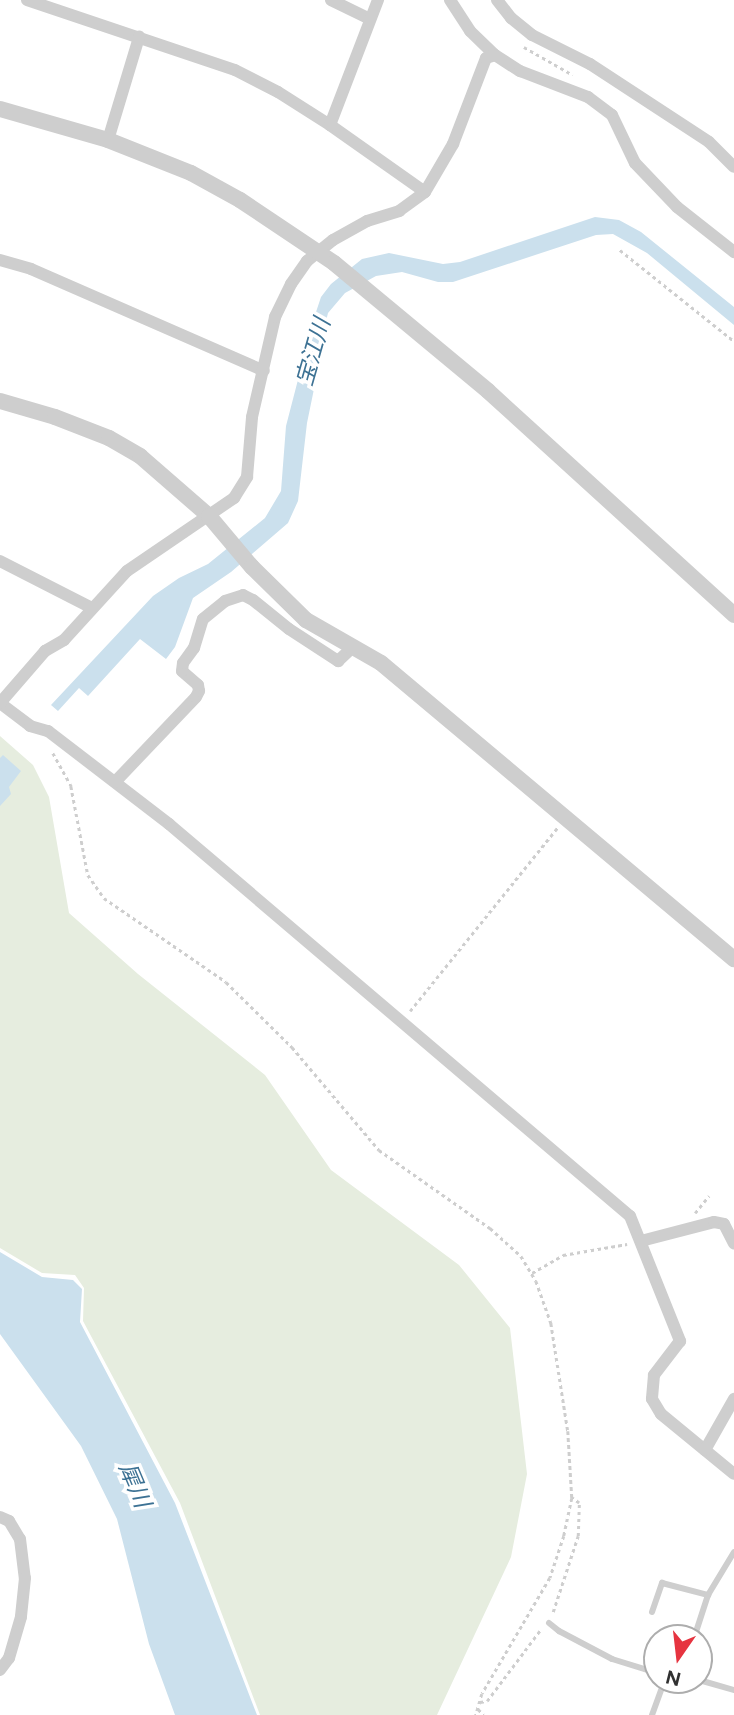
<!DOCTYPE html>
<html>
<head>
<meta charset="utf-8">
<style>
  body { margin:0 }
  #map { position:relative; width:734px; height:1715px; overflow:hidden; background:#fff; font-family:Figtree,"Noto Sans JP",sans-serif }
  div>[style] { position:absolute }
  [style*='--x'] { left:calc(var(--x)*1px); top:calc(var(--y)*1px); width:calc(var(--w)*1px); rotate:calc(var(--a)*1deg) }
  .green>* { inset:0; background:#e6eddf }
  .water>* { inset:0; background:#cbe0ed }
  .path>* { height:2.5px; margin-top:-1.25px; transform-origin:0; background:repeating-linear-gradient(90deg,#cecece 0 3.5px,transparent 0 7px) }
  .service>* { height:6px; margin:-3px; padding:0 3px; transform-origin:3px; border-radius:3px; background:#cecece }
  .minor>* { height:12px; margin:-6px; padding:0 6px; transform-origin:6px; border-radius:6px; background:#cecece }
  .tertiary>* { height:16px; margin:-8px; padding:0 8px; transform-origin:8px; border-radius:8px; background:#cecece }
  span { translate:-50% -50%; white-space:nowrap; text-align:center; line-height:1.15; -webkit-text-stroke:7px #fff; paint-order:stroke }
  .water-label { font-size:23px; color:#3d7294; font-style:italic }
  .north { position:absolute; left:643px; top:1624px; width:70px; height:70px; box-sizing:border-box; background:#fff; border:2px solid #adadad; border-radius:50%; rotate:194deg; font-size:19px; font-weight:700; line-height:28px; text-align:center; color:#313131 }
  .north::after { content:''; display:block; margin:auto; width:24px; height:32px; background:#e63440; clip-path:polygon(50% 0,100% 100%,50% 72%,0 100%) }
</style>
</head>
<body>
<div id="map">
  <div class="green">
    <i style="clip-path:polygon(0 736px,33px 765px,49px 797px,69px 913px,138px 974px,265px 1075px,331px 1170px,459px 1265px,510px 1328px,527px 1474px,511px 1557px,437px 1715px,260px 1715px,180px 1503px,83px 1321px,84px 1288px,75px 1275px,42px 1273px,0 1248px)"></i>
  </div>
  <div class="water">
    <i style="clip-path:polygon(595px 217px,619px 220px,641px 232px,734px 307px,734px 325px,647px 253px,613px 234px,596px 235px,453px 282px,438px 282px,402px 272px,376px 276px,345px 293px,328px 313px,310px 387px,314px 389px,307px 423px,298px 501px,288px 523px,231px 572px,193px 598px,175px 647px,166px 659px,140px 639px,88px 696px,79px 688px,58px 711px,51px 705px,153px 596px,179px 578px,208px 564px,265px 518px,281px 491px,286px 426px,314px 318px,321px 297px,331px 284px,362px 259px,389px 253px,443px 264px,460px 262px)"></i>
    <i style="clip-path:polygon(3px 755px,21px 771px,9px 787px,11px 794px,0 806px,0 758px)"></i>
    <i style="clip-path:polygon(0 1252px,42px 1277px,73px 1280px,82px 1289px,80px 1322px,175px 1503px,257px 1715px,175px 1715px,149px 1644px,117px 1519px,81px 1446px,0 1334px)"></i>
  </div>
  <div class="path">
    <i style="--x:524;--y:47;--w:56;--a:29.7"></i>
    <i style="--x:620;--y:250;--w:146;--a:38.6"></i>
    <i style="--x:53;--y:753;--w:38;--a:61"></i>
    <i style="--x:71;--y:786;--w:91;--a:79.2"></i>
    <i style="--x:88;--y:875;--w:28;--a:55"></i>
    <i style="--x:104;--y:898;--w:148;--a:34.5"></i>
    <i style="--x:226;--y:982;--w:93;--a:44.6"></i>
    <i style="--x:292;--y:1047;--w:135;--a:49.8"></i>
    <i style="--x:379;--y:1150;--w:136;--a:35.1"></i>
    <i style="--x:490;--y:1228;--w:42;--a:42.1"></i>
    <i style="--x:521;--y:1256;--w:29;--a:59"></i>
    <i style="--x:536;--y:1281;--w:45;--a:70.3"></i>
    <i style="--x:551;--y:1323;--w:109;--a:81.1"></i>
    <i style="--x:568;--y:1431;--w:67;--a:86.6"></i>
    <i style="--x:572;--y:1498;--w:39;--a:102"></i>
    <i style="--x:564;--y:1536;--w:44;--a:108.4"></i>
    <i style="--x:550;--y:1578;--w:134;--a:120.4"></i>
    <i style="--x:482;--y:1694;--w:22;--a:106"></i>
    <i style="--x:410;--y:1011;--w:235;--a:-51.2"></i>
    <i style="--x:695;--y:1213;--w:22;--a:-51"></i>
    <i style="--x:532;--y:1273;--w:36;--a:-30"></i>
    <i style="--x:563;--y:1255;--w:65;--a:-9.8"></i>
    <i style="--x:553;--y:1612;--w:80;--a:-71.8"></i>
    <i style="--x:578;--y:1536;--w:33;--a:-88"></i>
    <i style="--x:579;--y:1503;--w:9;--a:-144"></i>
    <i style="--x:480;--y:1702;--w:7;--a:-8"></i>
    <i style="--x:487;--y:1701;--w:90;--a:-53.1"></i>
    <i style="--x:478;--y:1709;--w:8;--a:45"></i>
  </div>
  <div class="service">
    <i style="--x:652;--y:1612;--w:31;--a:-71"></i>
    <i style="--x:662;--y:1583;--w:48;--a:14.6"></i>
    <i style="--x:549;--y:1623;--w:13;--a:39"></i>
    <i style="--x:559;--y:1631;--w:60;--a:27.8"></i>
    <i style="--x:612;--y:1659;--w:47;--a:17.3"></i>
    <i style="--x:694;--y:1638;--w:45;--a:-72"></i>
    <i style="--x:708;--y:1595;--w:50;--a:-58.8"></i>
    <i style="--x:699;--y:1680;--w:36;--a:16"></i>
    <i style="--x:652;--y:1715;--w:37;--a:-70"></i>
  </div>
  <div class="minor">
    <i style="--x:27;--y:0;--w:219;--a:18.6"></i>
    <i style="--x:235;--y:70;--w:48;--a:27.1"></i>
    <i style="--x:278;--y:92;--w:62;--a:32.4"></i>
    <i style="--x:330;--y:125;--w:116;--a:35.2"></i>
    <i style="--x:331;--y:0;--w:43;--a:26"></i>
    <i style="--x:450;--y:0;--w:37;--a:57"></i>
    <i style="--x:470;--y:31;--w:35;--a:44"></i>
    <i style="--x:495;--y:55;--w:30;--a:33"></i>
    <i style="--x:520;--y:71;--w:73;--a:20.9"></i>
    <i style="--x:588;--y:97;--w:30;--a:37"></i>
    <i style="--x:612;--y:115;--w:53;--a:64.4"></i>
    <i style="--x:635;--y:163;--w:61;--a:46.3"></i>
    <i style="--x:677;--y:207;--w:73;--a:38.3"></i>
    <i style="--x:497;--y:0;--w:23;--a:52"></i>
    <i style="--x:511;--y:18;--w:27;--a:39"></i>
    <i style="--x:532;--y:35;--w:65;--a:26.6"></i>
    <i style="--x:590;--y:64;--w:142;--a:33.2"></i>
    <i style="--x:709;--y:142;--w:35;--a:45"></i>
    <i style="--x:330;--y:125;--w:134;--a:-69"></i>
    <i style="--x:108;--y:140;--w:108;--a:-73.2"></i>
    <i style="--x:0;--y:260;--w:32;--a:16"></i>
    <i style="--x:31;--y:269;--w:254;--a:23.6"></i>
    <i style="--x:0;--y:561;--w:103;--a:27.1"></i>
    <i style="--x:0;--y:703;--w:38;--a:37"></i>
    <i style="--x:30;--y:726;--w:19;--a:16"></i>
    <i style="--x:48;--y:731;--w:153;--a:37.5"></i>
    <i style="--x:169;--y:824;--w:605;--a:40.38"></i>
    <i style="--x:630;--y:1216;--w:135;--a:68.2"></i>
    <i style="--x:680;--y:1341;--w:43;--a:127.4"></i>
    <i style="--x:654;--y:1375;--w:24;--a:95"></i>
    <i style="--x:652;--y:1399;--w:17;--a:59"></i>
    <i style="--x:661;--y:1414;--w:94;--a:39.4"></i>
    <i style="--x:0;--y:703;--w:69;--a:-49.1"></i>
    <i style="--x:45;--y:651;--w:22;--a:-30"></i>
    <i style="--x:64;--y:640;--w:93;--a:-47.6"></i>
    <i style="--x:127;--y:571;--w:130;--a:-34.3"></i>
    <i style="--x:234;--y:498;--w:25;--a:-58"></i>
    <i style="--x:247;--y:477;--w:60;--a:-85.2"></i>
    <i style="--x:252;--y:417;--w:103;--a:-77"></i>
    <i style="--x:275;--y:317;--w:37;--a:-64"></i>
    <i style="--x:291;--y:284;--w:28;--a:-55"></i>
    <i style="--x:307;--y:261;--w:33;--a:-39"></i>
    <i style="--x:333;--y:240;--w:39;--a:-29"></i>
    <i style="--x:367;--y:221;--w:34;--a:-17"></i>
    <i style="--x:399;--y:211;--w:32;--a:-36"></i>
    <i style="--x:425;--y:192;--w:56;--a:-59.7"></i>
    <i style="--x:453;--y:144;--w:92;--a:-69"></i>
    <i style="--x:486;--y:58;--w:9;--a:-18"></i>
    <i style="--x:115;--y:782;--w:117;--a:-46.4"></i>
    <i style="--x:196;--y:697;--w:7;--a:-63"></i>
    <i style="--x:199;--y:691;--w:6;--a:-99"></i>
    <i style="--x:198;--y:685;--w:21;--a:-139"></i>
    <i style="--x:182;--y:671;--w:8;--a:-83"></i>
    <i style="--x:183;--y:663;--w:19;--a:-54"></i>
    <i style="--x:194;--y:648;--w:30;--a:-73"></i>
    <i style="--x:203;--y:619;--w:28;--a:-39"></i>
    <i style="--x:225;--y:601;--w:19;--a:-18"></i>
    <i style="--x:243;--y:595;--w:11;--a:27"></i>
    <i style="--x:253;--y:600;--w:46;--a:38.9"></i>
    <i style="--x:289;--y:629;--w:59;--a:33.1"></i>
    <i style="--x:338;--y:661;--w:21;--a:-43"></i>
    <i style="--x:641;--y:1241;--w:75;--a:-14.6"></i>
    <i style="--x:714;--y:1222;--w:10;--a:11"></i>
    <i style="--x:724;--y:1224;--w:22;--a:63"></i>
    <i style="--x:705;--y:1450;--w:59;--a:-60.4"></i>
    <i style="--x:0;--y:1517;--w:10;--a:24"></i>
    <i style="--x:9;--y:1521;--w:21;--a:59"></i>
    <i style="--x:20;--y:1539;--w:39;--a:83"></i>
    <i style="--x:25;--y:1578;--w:39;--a:96"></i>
    <i style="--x:21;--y:1617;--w:43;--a:106.3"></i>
    <i style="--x:9;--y:1658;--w:15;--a:127"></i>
  </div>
  <div class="tertiary">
    <i style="--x:0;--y:109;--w:112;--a:16"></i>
    <i style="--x:108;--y:140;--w:89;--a:21.7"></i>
    <i style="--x:191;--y:173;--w:56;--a:28.9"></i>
    <i style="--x:240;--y:200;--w:113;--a:33.8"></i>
    <i style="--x:334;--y:263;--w:200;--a:39.7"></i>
    <i style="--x:488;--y:391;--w:333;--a:42.3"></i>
    <i style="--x:0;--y:401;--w:57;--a:16.2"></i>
    <i style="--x:55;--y:417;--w:58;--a:21.3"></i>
    <i style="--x:109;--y:438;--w:36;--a:30"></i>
    <i style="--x:140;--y:456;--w:91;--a:41"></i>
    <i style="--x:209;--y:516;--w:67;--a:49.9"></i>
    <i style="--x:252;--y:567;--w:76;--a:44.5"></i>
    <i style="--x:306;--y:620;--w:86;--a:29.8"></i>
    <i style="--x:381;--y:663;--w:461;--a:40"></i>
  </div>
  <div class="water-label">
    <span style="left:313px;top:352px;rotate:-74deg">宝江川</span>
    <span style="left:135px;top:1485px;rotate:67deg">犀川</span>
  </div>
  <div class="north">N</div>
</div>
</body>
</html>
